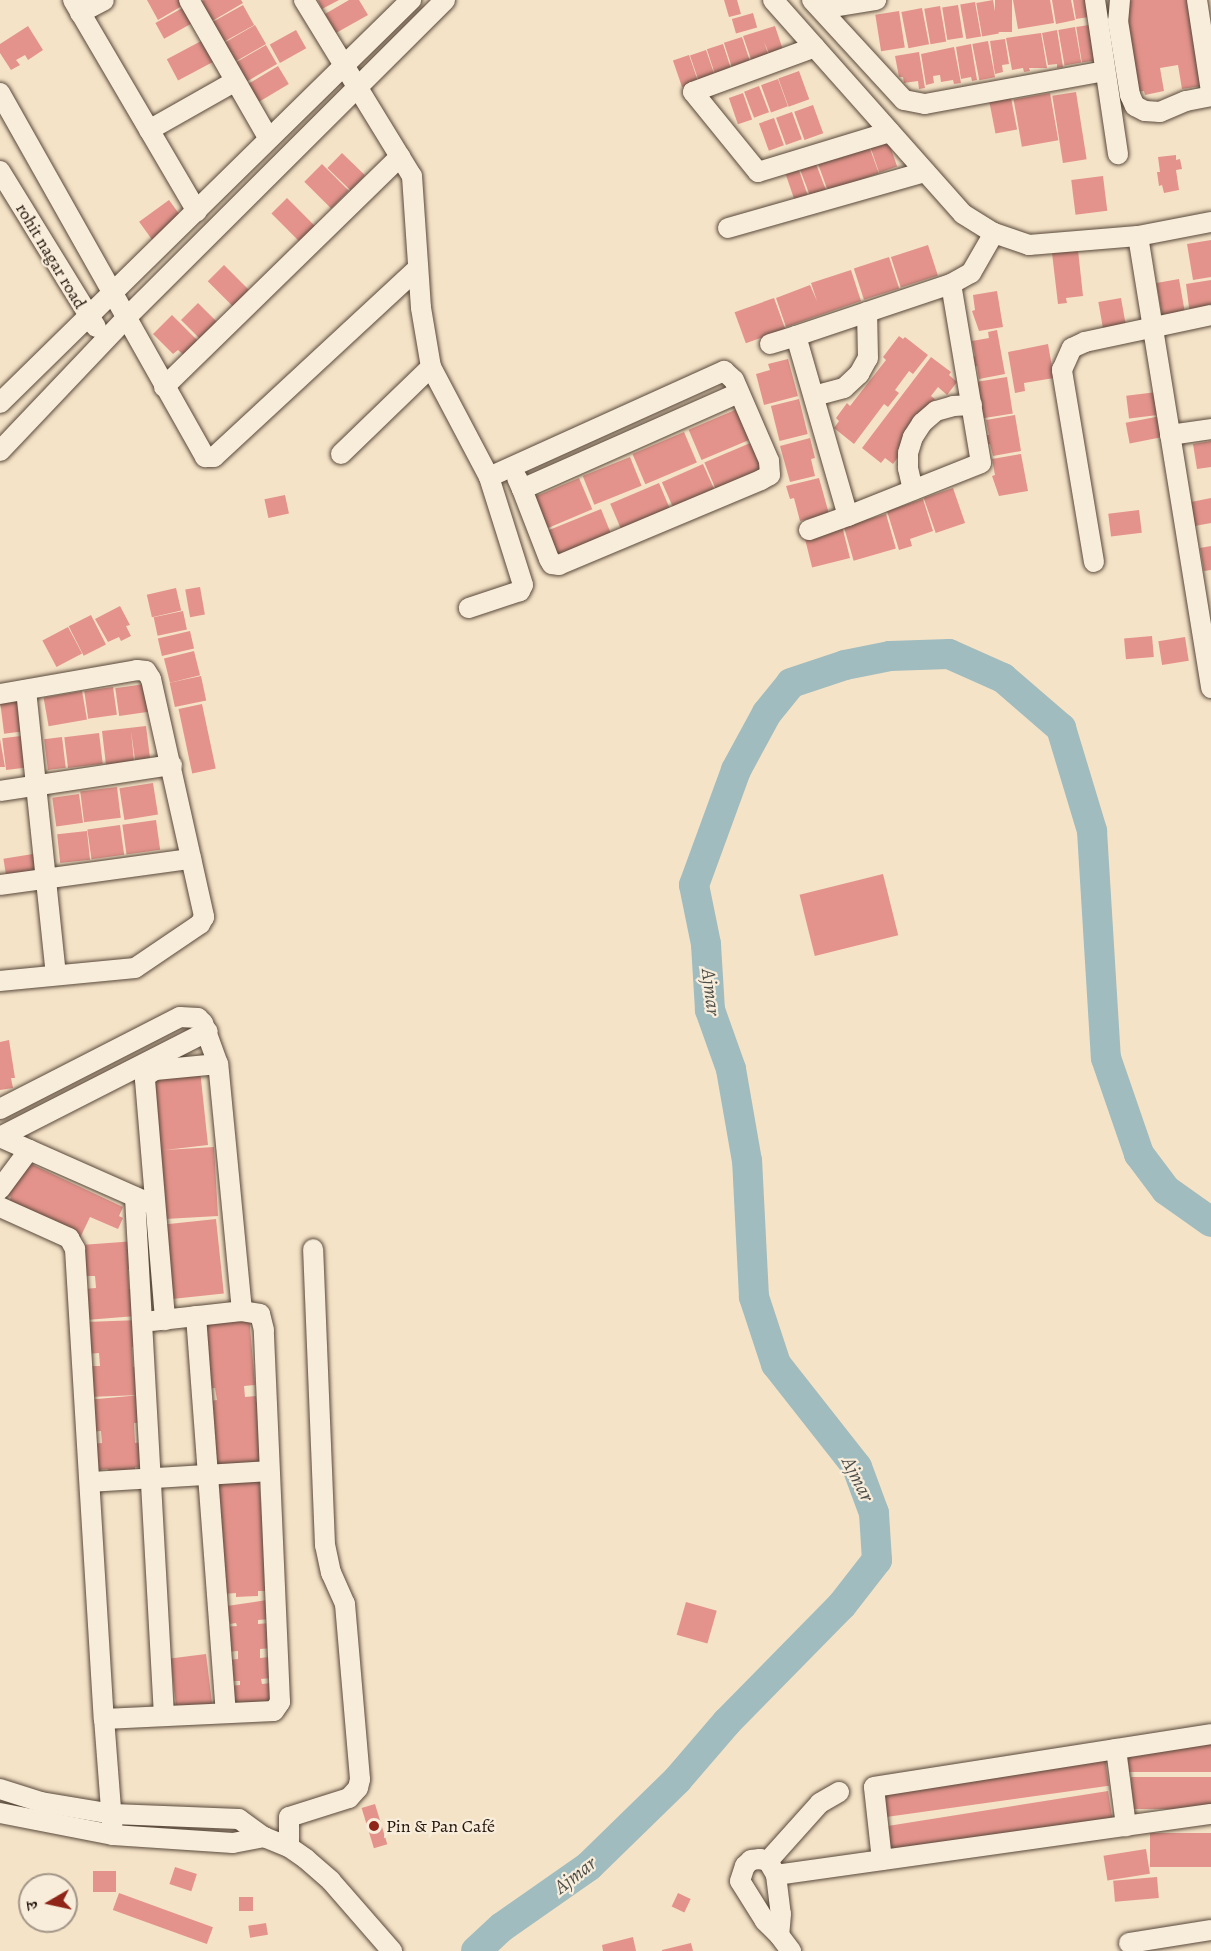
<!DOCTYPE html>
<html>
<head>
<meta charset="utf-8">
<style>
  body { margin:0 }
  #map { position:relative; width:1211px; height:1951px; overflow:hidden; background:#f5e3c7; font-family:Alegreya,"Noto Serif Devanagari",serif }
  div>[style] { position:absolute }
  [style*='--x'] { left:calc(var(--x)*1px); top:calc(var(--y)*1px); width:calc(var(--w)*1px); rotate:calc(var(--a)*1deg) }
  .river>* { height:30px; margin:-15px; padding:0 15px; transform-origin:15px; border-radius:15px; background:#a0bcbf }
  .building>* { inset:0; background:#e3938b; transform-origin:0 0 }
  .roads { filter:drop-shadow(0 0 2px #58483a) drop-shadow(0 0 2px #58483a) }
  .minor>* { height:20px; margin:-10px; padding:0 10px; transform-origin:10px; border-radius:10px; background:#f8eddb }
  .dots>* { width:16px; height:16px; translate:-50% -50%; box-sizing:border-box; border:3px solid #f8eddb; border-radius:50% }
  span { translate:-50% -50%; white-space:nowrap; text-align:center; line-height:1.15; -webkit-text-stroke:4.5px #f8eddb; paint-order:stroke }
  .street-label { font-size:18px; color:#23140b }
  .poi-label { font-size:18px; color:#23140b }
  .left { translate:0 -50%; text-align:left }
  .water-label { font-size:20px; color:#4f4f4a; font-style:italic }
  .north { position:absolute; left:18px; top:1873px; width:60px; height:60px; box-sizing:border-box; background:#f8eddb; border:2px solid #a39688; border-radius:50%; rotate:261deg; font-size:16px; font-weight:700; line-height:24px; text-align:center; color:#23140b }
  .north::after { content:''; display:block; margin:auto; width:21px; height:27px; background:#8f2418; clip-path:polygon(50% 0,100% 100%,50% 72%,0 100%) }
</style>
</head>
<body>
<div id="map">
  <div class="river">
    <i style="--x:476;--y:1951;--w:35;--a:-43"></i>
    <i style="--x:502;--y:1927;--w:106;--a:-35"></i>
    <i style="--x:589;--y:1866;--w:124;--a:-44.3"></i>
    <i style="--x:678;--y:1779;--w:75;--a:-49.3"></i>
    <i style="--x:727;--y:1722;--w:164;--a:-45.5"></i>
    <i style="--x:842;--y:1605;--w:57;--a:-52.1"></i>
    <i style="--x:877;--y:1560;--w:47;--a:-93.7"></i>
    <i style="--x:874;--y:1513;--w:49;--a:-110.3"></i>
    <i style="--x:857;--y:1467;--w:131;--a:-128.2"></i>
    <i style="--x:776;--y:1364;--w:71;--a:-108.2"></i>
    <i style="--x:754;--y:1297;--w:136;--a:-92.9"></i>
    <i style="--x:747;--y:1161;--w:93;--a:-99.9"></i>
    <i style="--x:731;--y:1069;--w:63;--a:-109.6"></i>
    <i style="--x:710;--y:1010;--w:66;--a:-93.5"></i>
    <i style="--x:706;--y:944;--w:60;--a:-101.5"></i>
    <i style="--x:694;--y:885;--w:122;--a:-69.9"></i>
    <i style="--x:736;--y:770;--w:65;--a:-61.5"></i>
    <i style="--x:767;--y:713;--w:38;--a:-51"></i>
    <i style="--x:791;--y:683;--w:57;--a:-18.4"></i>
    <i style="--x:845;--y:665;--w:46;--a:-11.3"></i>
    <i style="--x:890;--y:656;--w:59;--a:-1.9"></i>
    <i style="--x:949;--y:654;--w:59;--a:24"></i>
    <i style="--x:1003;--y:678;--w:77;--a:40.8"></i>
    <i style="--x:1061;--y:728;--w:108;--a:73.2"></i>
    <i style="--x:1092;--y:831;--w:227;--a:86.5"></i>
    <i style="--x:1106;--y:1058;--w:102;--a:71"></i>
    <i style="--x:1139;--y:1154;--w:45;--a:53.1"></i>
    <i style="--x:1166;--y:1190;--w:55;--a:35.4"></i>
  </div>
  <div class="building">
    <i style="clip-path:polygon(147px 0,185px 0,187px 3px,158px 20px)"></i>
    <i style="clip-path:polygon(204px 0,241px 0,243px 3px,209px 23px,198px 3px)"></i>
    <i style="clip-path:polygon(318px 0,339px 0,322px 9px)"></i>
    <i style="clip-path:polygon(349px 0,359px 0,368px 15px,336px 33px,325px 14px)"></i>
    <i style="clip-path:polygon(724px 0,737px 0,741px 14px,729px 17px)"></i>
    <i style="left:993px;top:0;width:34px;height:17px;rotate:80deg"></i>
    <i style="left:995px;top:0;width:17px;height:32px"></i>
    <i style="clip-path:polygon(1013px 0,1050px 0,1054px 23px,1018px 29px)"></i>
    <i style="clip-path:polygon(1052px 0,1071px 0,1075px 20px,1056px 24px)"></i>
    <i style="clip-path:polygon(1073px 0,1093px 0,1095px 16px,1076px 19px)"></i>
    <i style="clip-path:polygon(1132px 0,1192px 0,1201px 86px,1182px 89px,1178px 65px,1160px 68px,1164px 91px,1145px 95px,1144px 91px,1137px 92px,1121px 3px)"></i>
    <i style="left:975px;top:2px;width:35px;height:15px;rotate:80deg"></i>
    <i style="left:243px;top:5px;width:23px;height:38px;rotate:61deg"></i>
    <i style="left:958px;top:5px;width:33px;height:16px;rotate:81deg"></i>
    <i style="left:186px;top:6px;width:18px;height:35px;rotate:61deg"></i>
    <i style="left:940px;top:6px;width:36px;height:16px;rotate:80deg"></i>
    <i style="left:922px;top:8px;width:37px;height:21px;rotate:79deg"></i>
    <i style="left:899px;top:11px;width:37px;height:24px;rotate:81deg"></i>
    <i style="left:753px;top:13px;width:15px;height:22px;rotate:74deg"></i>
    <i style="left:1095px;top:24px;width:36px;height:19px;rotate:81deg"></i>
    <i style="left:255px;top:25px;width:22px;height:37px;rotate:60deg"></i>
    <i style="clip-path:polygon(28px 26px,43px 50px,28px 60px,25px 55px,16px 60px,20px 65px,11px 70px,0 53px,0 44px)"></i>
    <i style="clip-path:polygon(775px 26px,784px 53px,771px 58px,764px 42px,770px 59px,753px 65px,743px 36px)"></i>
    <i style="left:1075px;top:27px;width:36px;height:17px;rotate:80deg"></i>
    <i style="left:296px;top:30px;width:21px;height:30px;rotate:61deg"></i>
    <i style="clip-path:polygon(1057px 30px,1063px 67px,1057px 68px,1057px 64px,1048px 65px,1042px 33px)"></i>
    <i style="clip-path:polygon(1041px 33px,1047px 68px,1029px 68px,1030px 71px,1024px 72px,1023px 68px,1012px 70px,1006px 38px)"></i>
    <i style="left:742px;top:37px;width:29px;height:19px;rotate:72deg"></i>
    <i style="clip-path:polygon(1005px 39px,1009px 64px,1002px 65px,1003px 72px,995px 74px,990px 41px)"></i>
    <i style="left:203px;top:40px;width:24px;height:41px;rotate:62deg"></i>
    <i style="left:988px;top:41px;width:37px;height:16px;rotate:79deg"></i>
    <i style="left:723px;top:44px;width:28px;height:17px;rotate:72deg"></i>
    <i style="clip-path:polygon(971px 44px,977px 80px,972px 81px,971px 77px,961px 79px,956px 47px)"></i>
    <i style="left:266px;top:45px;width:22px;height:38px;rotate:60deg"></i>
    <i style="clip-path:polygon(954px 47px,961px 83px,954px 84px,953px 80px,941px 82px,940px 75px,933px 76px,934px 83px,926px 85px,921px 54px)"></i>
    <i style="left:706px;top:50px;width:28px;height:17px;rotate:71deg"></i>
    <i style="clip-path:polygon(919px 52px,925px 88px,919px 89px,918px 81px,904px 83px,903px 77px,899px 77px,895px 56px)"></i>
    <i style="left:689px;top:55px;width:28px;height:17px;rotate:71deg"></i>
    <i style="left:278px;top:66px;width:21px;height:38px;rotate:59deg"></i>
    <i style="left:799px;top:71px;width:30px;height:22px;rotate:70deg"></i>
    <i style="left:778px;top:79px;width:29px;height:18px;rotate:70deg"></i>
    <i style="left:759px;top:86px;width:28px;height:16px;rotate:69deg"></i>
    <i style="left:1076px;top:92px;width:68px;height:24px;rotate:81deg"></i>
    <i style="left:743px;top:93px;width:28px;height:15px;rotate:71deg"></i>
    <i style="left:1050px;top:93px;width:48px;height:37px;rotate:80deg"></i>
    <i style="left:1011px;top:98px;width:32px;height:22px;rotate:79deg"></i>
    <i style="left:813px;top:105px;width:30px;height:20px;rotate:70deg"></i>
    <i style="left:792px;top:112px;width:29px;height:17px;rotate:70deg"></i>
    <i style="left:774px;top:118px;width:29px;height:16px;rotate:70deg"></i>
    <i style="left:888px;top:140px;width:28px;height:19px;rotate:71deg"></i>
    <i style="left:869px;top:146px;width:29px;height:54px;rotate:70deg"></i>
    <i style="left:342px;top:153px;width:32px;height:21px;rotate:44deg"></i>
    <i style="clip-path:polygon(1176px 155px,1176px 160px,1180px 159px,1182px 169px,1176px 170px,1179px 190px,1164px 193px,1162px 185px,1159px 186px,1157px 172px,1160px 172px,1158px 157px)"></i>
    <i style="left:322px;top:164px;width:38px;height:25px;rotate:45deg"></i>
    <i style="left:816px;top:164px;width:28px;height:17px;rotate:69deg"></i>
    <i style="left:799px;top:170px;width:28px;height:14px;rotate:71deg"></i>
    <i style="left:1103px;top:176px;width:35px;height:32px;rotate:83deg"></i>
    <i style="left:287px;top:198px;width:42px;height:22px;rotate:45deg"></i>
    <i style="left:169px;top:200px;width:26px;height:37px;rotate:54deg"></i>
    <i style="clip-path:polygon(1211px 240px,1211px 277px,1193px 280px,1187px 244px)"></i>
    <i style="left:928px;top:245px;width:32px;height:39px;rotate:72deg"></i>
    <i style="clip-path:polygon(1078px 250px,1083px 296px,1066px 298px,1067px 303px,1058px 304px,1052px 253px)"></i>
    <i style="left:889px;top:257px;width:33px;height:37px;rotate:72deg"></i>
    <i style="left:224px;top:265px;width:40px;height:23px;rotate:45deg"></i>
    <i style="clip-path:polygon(851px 270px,861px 301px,786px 327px,776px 298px,810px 285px,817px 301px,811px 283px)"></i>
    <i style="left:1179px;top:279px;width:40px;height:23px;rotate:80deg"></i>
    <i style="clip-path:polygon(1211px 280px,1211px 312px,1190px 315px,1186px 284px)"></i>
    <i style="clip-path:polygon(997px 291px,1003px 327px,979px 331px,972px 311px,975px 310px,973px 295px)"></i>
    <i style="left:774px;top:298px;width:33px;height:42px;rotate:70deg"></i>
    <i style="left:1121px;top:298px;width:28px;height:23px;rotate:80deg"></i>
    <i style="left:198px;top:303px;width:33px;height:24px;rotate:45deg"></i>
    <i style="clip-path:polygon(172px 315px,201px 344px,187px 358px,178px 350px,173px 354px,153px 334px)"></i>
    <i style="clip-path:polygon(997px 330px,1005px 374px,979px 379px,977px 366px,973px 367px,971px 357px,975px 356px,972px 341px,989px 338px,988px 332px)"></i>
    <i style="clip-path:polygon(899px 336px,903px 339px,905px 337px,928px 355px,913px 374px,909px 371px,895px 390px,899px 393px,888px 407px,884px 404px,854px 444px,834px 428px,839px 421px,836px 418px,847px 403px,850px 406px,886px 360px,883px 357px)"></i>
    <i style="clip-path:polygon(1048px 344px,1054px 378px,1024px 383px,1025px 391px,1015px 393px,1008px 352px)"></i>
    <i style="clip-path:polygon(931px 357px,951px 372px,949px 375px,957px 382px,947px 395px,938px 387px,931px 396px,935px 399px,899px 448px,903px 450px,893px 464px,885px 458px,881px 463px,862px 448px)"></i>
    <i style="clip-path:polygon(788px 359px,798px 396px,764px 405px,756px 374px,770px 370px,768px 364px)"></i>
    <i style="left:1007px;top:377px;width:37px;height:30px;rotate:81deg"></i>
    <i style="left:1157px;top:392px;width:23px;height:31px;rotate:83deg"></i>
    <i style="left:799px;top:399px;width:36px;height:29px;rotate:76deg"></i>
    <i style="left:742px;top:407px;width:33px;height:58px;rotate:67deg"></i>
    <i style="clip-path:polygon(1015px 415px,1021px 451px,993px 456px,990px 444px,987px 444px,985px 435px,989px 435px,986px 420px)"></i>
    <i style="left:1161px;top:416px;width:21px;height:36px;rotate:79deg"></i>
    <i style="left:684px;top:432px;width:33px;height:56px;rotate:67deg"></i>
    <i style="clip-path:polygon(810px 438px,815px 458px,811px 459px,815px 476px,790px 482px,780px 446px)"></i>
    <i style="left:755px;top:441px;width:30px;height:55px;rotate:67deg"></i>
    <i style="clip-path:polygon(1211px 441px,1211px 467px,1197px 469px,1193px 444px)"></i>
    <i style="clip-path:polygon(1021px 454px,1028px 491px,999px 496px,992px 476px,995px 475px,992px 459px)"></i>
    <i style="left:630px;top:457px;width:31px;height:51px;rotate:68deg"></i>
    <i style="left:703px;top:464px;width:32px;height:45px;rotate:66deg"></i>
    <i style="left:579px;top:478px;width:34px;height:48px;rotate:67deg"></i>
    <i style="clip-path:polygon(819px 478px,829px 514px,800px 521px,794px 498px,790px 499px,786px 486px)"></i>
    <i style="left:659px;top:483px;width:30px;height:53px;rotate:67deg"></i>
    <i style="left:953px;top:488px;width:37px;height:31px;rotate:71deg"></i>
    <i style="left:285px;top:495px;width:19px;height:21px;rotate:78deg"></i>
    <i style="clip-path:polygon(1211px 498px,1211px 523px,1195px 526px,1191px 502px)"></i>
    <i style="clip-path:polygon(923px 499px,933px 531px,910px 539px,912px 546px,899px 550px,887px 511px)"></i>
    <i style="left:601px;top:509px;width:31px;height:58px;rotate:68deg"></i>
    <i style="left:1139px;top:510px;width:23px;height:31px;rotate:83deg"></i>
    <i style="left:886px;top:514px;width:36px;height:44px;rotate:74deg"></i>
    <i style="left:842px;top:526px;width:33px;height:39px;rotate:76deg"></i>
    <i style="clip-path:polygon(1211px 546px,1211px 570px,1204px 571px,1200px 548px)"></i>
    <i style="left:200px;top:587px;width:28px;height:15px;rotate:80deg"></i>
    <i style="left:176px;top:588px;width:23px;height:30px;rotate:77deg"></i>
    <i style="clip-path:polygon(120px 606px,130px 625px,126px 626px,131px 636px,121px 641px,119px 637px,108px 642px,95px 619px)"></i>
    <i style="left:183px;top:611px;width:19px;height:30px;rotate:78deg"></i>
    <i style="left:91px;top:615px;width:33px;height:25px;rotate:63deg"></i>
    <i style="left:68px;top:627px;width:30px;height:29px;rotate:62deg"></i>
    <i style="left:190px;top:631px;width:18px;height:33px;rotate:77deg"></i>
    <i style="left:1152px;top:636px;width:21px;height:28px;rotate:85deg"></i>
    <i style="left:1185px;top:637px;width:24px;height:27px;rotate:81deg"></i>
    <i style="left:194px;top:651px;width:25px;height:31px;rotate:76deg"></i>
    <i style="left:201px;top:676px;width:25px;height:32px;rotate:78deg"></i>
    <i style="left:145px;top:684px;width:28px;height:30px;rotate:82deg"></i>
    <i style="left:113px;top:687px;width:28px;height:29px;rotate:82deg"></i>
    <i style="left:82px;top:691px;width:29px;height:39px;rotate:80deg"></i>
    <i style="left:24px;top:699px;width:32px;height:24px;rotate:83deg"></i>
    <i style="left:202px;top:704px;width:66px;height:24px;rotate:78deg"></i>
    <i style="clip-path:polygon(146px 726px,150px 758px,135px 760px,131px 731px,134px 761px,106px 765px,102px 731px)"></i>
    <i style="left:99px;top:733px;width:31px;height:35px;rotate:83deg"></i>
    <i style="left:29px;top:735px;width:32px;height:27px;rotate:83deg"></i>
    <i style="left:62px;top:737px;width:31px;height:18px;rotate:83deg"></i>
    <i style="clip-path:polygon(0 739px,5px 767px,0 767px)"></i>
    <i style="left:153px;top:783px;width:32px;height:34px;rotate:81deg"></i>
    <i style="left:117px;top:787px;width:31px;height:37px;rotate:83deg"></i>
    <i style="left:79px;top:794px;width:29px;height:27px;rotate:82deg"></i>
    <i style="left:156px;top:820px;width:30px;height:34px;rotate:82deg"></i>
    <i style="left:120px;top:825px;width:30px;height:33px;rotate:82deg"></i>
    <i style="left:87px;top:831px;width:29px;height:30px;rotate:84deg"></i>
    <i style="left:39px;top:853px;width:19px;height:36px;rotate:81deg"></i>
    <i style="left:883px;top:874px;width:63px;height:86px;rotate:76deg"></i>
    <i style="clip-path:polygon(9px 1040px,15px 1078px,11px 1078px,13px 1088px,0 1090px,0 1042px)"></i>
    <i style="clip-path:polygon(200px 1070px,208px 1145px,165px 1150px,214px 1147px,218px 1216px,165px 1219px,150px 1075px)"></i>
    <i style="clip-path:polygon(27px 1162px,123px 1207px,119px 1216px,123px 1218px,118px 1229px,90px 1217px,80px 1238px,7px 1205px,11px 1197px,7px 1195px)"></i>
    <i style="left:216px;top:1219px;width:75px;height:52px;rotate:84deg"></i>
    <i style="clip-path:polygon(136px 1241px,133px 1269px,128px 1269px,129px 1289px,134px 1289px,136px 1316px,86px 1320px,83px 1289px,96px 1288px,95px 1276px,83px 1276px,81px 1245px)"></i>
    <i style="clip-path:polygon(249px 1316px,255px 1385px,244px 1386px,245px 1397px,256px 1396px,264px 1463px,217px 1469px,210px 1401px,217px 1400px,215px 1388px,206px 1389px,200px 1320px)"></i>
    <i style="clip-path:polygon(141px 1320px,137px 1347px,132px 1347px,133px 1367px,138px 1367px,140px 1395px,89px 1397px,88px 1366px,100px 1366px,99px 1353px,87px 1354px,85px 1322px)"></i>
    <i style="clip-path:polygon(141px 1395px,139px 1423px,134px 1423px,135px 1443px,144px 1442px,146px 1466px,135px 1467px,135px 1471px,109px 1473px,108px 1469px,92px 1470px,90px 1444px,102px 1443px,101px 1431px,89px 1432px,86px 1400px)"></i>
    <i style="clip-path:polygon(259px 1480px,268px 1591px,258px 1591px,258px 1596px,236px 1597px,236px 1593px,224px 1594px,215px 1484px)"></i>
    <i style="clip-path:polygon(267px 1600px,270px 1619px,258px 1620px,258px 1624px,270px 1623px,272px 1648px,260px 1649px,260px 1658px,270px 1657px,271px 1678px,261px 1679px,262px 1684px,271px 1683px,273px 1706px,230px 1709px,228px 1686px,240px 1685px,240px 1681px,229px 1681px,228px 1660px,238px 1659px,238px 1651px,226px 1652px,223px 1627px,237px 1626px,236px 1623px,230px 1624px,227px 1606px)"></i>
    <i style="left:686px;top:1602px;width:32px;height:34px;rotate:16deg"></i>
    <i style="left:206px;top:1654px;width:52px;height:36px;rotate:83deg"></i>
    <i style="left:1211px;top:1740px;width:32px;height:85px;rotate:90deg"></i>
    <i style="left:1105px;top:1758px;width:28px;height:232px;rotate:82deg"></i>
    <i style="left:1211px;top:1777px;width:32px;height:80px;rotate:90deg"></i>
    <i style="left:1108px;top:1791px;width:31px;height:231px;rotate:81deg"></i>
    <i style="left:375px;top:1804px;width:42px;height:14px;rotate:73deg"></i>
    <i style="left:1211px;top:1833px;width:34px;height:61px;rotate:90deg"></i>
    <i style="left:1146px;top:1849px;width:25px;height:43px;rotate:81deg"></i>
    <i style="left:175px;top:1867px;width:23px;height:18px;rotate:18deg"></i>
    <i style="left:93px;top:1871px;width:23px;height:21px"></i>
    <i style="left:1157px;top:1877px;width:21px;height:44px;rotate:85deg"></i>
    <i style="left:119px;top:1893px;width:100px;height:18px;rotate:20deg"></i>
    <i style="left:678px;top:1893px;width:14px;height:15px;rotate:25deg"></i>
    <i style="left:239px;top:1897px;width:14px;height:14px"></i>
    <i style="left:266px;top:1923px;width:12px;height:18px;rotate:81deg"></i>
    <i style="clip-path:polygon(633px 1937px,636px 1951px,603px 1951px,602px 1945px)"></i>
    <i style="clip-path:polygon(691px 1943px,693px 1951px,662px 1951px,662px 1950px)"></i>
  </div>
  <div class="roads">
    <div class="minor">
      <i style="--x:73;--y:0;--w:245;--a:59.6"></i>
      <i style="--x:189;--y:0;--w:160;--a:60.1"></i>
      <i style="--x:304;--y:0;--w:206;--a:58.5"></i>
      <i style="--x:412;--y:176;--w:132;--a:86.1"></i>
      <i style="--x:421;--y:308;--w:60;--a:80.4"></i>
      <i style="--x:431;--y:367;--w:124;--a:62.2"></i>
      <i style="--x:489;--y:477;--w:113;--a:72.5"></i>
      <i style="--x:523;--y:585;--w:7;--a:117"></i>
      <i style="--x:520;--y:591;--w:54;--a:161.6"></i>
      <i style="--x:773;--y:0;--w:286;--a:48.4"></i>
      <i style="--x:963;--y:214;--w:36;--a:32"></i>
      <i style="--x:994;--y:233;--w:37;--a:19"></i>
      <i style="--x:1029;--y:245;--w:109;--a:-4.7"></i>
      <i style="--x:1138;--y:236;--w:74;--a:-10.9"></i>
      <i style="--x:812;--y:0;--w:136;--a:47.4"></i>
      <i style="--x:904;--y:100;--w:21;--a:11"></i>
      <i style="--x:925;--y:104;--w:183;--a:-10.4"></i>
      <i style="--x:1095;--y:0;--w:156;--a:81.5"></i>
      <i style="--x:1120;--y:0;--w:21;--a:95"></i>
      <i style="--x:1118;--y:21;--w:75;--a:80.8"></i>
      <i style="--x:1130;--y:95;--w:12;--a:66"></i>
      <i style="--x:1135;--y:106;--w:11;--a:27"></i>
      <i style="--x:1145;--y:111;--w:15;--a:4"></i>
      <i style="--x:1160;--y:112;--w:28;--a:-23"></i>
      <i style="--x:1186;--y:101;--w:25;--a:-11"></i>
      <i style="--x:1197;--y:0;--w:93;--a:81.3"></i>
      <i style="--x:821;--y:9;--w:56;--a:-9.3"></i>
      <i style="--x:80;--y:13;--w:27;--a:-28"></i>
      <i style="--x:815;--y:47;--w:130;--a:159.8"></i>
      <i style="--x:693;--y:92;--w:103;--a:50.9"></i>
      <i style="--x:758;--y:172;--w:138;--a:-16.9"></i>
      <i style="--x:0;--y:93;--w:418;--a:60.6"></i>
      <i style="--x:205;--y:457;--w:9;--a:0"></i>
      <i style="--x:214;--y:457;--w:278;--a:-42.8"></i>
      <i style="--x:149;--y:130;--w:98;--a:-29.5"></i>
      <i style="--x:0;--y:171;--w:183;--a:58.4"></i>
      <i style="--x:728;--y:228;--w:205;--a:-15.9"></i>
      <i style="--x:1138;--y:236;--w:458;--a:80.8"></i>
      <i style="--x:951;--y:284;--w:163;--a:161.5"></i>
      <i style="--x:796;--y:336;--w:187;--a:73.9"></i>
      <i style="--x:848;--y:516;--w:143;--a:-21.7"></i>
      <i style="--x:981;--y:463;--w:181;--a:-99.5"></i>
      <i style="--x:951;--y:284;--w:23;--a:-29"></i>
      <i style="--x:971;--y:273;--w:46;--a:-60.1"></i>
      <i style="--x:770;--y:344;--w:27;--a:-17"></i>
      <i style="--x:164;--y:387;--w:330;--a:-44.3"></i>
      <i style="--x:814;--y:396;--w:31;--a:-15"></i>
      <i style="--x:844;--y:388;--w:21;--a:-43"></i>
      <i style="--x:859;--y:374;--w:18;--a:-61"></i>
      <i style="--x:868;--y:358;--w:46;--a:-91.2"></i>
      <i style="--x:0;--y:403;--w:576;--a:-44.44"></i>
      <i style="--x:1170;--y:435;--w:41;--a:-8.3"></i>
      <i style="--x:0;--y:451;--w:185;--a:-46.5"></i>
      <i style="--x:127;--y:317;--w:449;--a:-44.9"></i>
      <i style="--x:341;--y:454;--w:125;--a:-44"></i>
      <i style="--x:489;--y:477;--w:258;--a:-24.3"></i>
      <i style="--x:724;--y:371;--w:13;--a:42"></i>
      <i style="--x:734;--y:380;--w:88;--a:66.6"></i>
      <i style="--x:769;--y:461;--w:14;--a:86"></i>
      <i style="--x:770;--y:475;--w:10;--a:151"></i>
      <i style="--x:761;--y:480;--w:219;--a:157.2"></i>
      <i style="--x:559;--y:565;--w:7;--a:-172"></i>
      <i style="--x:552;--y:564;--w:6;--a:-121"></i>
      <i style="--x:549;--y:559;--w:75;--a:-111.1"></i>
      <i style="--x:517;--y:478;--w:12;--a:66"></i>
      <i style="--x:522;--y:489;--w:237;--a:-23.9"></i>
      <i style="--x:913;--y:490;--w:23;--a:-103"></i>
      <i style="--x:908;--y:468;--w:15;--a:-90"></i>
      <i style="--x:908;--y:453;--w:17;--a:-73"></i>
      <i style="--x:913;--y:437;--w:17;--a:-57"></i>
      <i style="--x:922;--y:423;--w:18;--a:-41"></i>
      <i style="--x:936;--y:411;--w:18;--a:-16"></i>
      <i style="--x:953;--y:406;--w:19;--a:-3"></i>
      <i style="--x:809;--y:530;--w:41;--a:-19.7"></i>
      <i style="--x:1094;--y:562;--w:195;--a:-99.5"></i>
      <i style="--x:1062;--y:370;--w:24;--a:-66"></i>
      <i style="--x:1072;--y:348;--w:14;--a:-25"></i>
      <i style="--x:1085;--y:342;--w:129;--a:-12.1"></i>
      <i style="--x:26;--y:690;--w:286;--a:84"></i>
      <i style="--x:0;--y:694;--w:139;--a:-9.9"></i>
      <i style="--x:137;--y:670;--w:9;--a:6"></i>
      <i style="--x:146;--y:671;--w:9;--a:58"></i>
      <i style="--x:151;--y:679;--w:244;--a:77.4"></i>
      <i style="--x:204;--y:917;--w:8;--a:120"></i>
      <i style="--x:200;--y:924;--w:78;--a:145.9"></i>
      <i style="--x:135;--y:968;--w:136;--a:174.5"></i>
      <i style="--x:0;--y:791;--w:174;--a:-8.6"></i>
      <i style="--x:0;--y:885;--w:193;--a:-7.8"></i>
      <i style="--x:0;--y:1109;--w:202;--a:-27.1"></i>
      <i style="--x:180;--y:1017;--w:18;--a:3"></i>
      <i style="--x:198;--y:1018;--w:7;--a:45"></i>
      <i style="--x:203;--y:1023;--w:44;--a:69.9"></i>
      <i style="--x:0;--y:1137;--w:233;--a:-27"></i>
      <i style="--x:0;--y:1137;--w:161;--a:23.9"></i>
      <i style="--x:0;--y:1189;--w:49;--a:-53.4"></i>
      <i style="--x:135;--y:1197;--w:519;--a:86.8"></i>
      <i style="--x:0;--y:1207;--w:76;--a:24.2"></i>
      <i style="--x:69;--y:1238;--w:13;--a:61"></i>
      <i style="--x:75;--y:1249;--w:471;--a:86.5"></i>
      <i style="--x:196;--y:1316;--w:397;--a:85.7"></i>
      <i style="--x:152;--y:1321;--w:91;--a:-6.3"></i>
      <i style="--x:90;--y:1482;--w:179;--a:-3.5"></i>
      <i style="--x:1116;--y:1749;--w:78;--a:82.6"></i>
      <i style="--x:0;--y:1789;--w:43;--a:17.6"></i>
      <i style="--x:41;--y:1802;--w:73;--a:9.5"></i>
      <i style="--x:113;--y:1814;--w:126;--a:2.3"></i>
      <i style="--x:239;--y:1819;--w:31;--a:36"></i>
      <i style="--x:264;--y:1837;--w:27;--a:22"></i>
      <i style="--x:289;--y:1847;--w:21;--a:35"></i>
      <i style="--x:306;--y:1859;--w:33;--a:41"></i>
      <i style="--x:331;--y:1881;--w:93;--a:48.9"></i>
      <i style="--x:0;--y:1813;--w:115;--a:11"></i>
      <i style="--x:113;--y:1835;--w:120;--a:3.8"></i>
      <i style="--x:233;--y:1843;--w:32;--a:-11"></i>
      <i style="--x:113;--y:1835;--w:116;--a:-94.4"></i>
      <i style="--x:104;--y:1719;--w:170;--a:-2.7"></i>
      <i style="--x:274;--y:1711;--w:11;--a:-56"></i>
      <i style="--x:280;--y:1702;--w:372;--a:-92.5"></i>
      <i style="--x:264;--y:1330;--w:16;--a:-104"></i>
      <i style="--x:260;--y:1314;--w:18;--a:-171"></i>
      <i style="--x:242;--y:1311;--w:248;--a:-95.5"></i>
      <i style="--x:218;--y:1064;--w:63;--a:174.6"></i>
      <i style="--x:155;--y:1070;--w:9;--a:148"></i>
      <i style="--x:147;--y:1075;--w:5;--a:112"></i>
      <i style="--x:145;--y:1080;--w:241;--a:85.2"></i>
      <i style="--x:289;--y:1847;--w:30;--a:-90"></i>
      <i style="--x:289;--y:1817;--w:63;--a:-17.6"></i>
      <i style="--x:349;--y:1798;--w:13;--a:-48"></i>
      <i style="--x:358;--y:1788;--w:9;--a:-77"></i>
      <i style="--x:360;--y:1779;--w:176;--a:-94.9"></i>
      <i style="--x:345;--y:1604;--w:34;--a:-114"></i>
      <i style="--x:331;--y:1573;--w:29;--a:-102"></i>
      <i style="--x:325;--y:1545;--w:296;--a:-92.3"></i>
      <i style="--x:760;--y:1859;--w:8;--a:14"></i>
      <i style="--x:768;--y:1861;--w:16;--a:60"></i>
      <i style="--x:776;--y:1875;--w:39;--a:83"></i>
      <i style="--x:781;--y:1914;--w:21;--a:95"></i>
      <i style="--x:779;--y:1935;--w:20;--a:-135"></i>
      <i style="--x:765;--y:1921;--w:47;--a:-122"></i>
      <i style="--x:740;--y:1881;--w:16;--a:-72"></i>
      <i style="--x:745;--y:1866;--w:8;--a:-45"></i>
      <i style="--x:751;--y:1860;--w:9;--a:-6"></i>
      <i style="--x:882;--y:1860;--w:73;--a:-96.3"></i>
      <i style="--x:874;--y:1787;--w:341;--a:-8.9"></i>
      <i style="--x:768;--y:1861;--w:78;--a:-48.1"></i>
      <i style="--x:820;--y:1803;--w:22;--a:-30"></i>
      <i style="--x:776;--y:1875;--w:439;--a:-8"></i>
      <i style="--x:779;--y:1935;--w:20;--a:53"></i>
      <i style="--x:1129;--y:1943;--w:83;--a:-9"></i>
    </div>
  </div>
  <div class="dots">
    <i style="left:374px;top:1826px;background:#8f2418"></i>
  </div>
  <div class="street-label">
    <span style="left:51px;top:256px;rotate:59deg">rohit nagar road</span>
  </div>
  <div class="poi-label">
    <span class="left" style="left:386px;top:1826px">Pin &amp; Pan Café</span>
  </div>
  <div class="water-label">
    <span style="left:711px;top:992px;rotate:83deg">Ajmar</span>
    <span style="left:858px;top:1479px;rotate:63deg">Ajmar</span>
    <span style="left:575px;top:1875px;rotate:-38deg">Ajmar</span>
  </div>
  <div class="north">उ</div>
</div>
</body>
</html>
